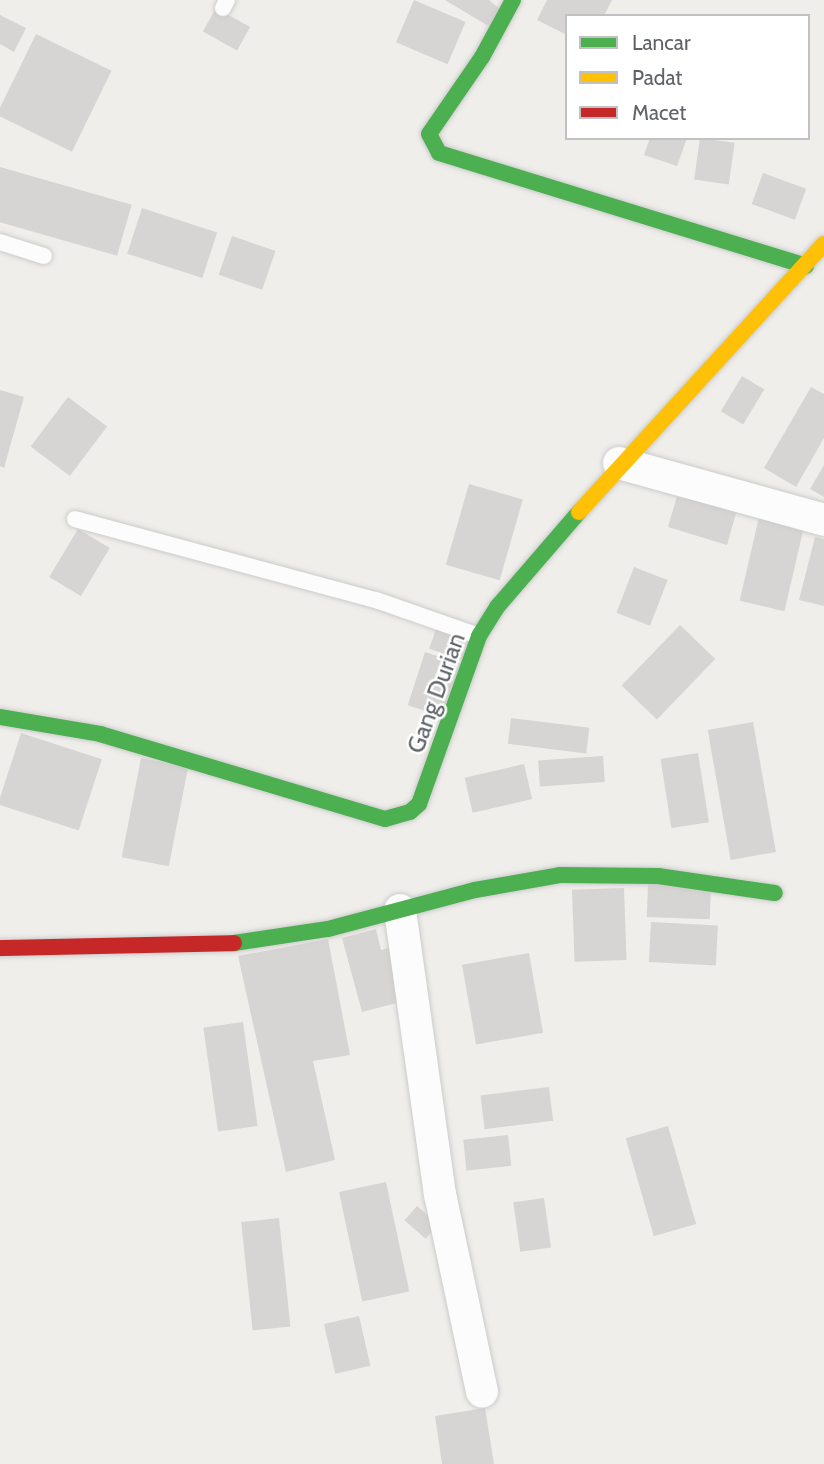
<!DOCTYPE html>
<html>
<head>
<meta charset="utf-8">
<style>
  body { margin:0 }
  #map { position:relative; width:824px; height:1464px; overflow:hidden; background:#efeeea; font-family:Cabin,sans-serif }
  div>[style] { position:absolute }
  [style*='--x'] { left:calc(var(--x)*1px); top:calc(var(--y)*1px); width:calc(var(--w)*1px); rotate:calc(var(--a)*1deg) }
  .building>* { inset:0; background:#d6d5d3; transform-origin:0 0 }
  .roads { filter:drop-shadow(0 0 2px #cbcccc) drop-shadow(0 0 2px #cbcccc) }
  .lane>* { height:16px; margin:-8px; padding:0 8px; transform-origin:8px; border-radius:8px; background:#fdfcfc }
  .street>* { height:32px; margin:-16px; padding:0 16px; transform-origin:16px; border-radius:16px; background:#fdfcfc }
  .fast>* { height:16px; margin:-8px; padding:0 8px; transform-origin:8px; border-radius:8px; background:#4caf50 }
  .slow>* { height:16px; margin:-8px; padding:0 8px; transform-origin:8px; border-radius:8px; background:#ffc107 }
  .jam>* { height:16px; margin:-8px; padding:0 8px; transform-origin:8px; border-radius:8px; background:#c62828 }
  span { translate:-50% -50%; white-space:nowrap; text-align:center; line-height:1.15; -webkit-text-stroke:5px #fff; paint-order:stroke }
  .street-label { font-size:24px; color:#5f6368 }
  .legend { position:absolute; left:565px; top:14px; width:245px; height:126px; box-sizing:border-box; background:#fff; border:2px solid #bfc1c3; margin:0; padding:9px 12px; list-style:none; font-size:21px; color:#5f6368 }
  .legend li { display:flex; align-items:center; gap:14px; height:35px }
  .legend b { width:35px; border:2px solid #bfc1c3 }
</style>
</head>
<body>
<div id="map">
  <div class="building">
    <i style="left:414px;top:0;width:56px;height:46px;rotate:23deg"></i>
    <i style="clip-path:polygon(445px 0,489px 0,500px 9px,490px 27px)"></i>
    <i style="clip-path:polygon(547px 0,612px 0,604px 16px,567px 16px,567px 35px,537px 20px)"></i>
    <i style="left:216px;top:8px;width:39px;height:27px;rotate:29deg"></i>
    <i style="clip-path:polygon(0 15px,26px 28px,14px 52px,0 44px)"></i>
    <i style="left:36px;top:34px;width:84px;height:90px;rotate:26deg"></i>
    <i style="clip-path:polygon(650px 138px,687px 138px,677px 166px,644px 155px)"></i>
    <i style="left:700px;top:138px;width:35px;height:42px;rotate:8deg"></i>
    <i style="left:0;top:167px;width:137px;height:53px;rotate:16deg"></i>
    <i style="left:763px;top:173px;width:46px;height:33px;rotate:20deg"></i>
    <i style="left:142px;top:208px;width:79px;height:48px;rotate:18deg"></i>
    <i style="left:232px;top:236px;width:46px;height:41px;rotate:19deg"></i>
    <i style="left:742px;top:376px;width:26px;height:41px;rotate:31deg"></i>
    <i style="clip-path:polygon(811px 387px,824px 394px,824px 438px,796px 487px,764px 468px)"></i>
    <i style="clip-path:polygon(0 390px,24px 397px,4px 468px,0 466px)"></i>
    <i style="left:68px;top:397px;width:49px;height:62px;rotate:37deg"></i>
    <i style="clip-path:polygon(824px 465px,824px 497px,810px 489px)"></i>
    <i style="left:469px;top:484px;width:56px;height:84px;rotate:16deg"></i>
    <i style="clip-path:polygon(707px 493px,739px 503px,727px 545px,668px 527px,677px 496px,704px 503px)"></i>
    <i style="left:759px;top:517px;width:46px;height:86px;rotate:13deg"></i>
    <i style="left:78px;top:529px;width:37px;height:56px;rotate:31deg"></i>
    <i style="clip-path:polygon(815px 537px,824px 539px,824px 606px,799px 600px)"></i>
    <i style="left:634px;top:567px;width:36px;height:49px;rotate:21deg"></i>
    <i style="left:680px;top:625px;width:49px;height:84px;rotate:44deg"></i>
    <i style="left:436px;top:629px;width:36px;height:21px;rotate:19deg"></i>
    <i style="left:425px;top:652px;width:39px;height:56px;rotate:18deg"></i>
    <i style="left:511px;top:718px;width:79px;height:26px;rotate:7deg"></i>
    <i style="left:753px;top:722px;width:132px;height:46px;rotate:80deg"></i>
    <i style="left:21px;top:733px;width:85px;height:75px;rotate:18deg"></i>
    <i style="left:698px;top:753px;width:70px;height:38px;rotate:81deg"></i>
    <i style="left:603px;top:756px;width:26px;height:65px;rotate:86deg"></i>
    <i style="left:141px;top:758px;width:48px;height:101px;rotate:11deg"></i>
    <i style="left:524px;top:764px;width:36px;height:61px;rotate:77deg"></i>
    <i style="left:648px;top:883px;width:63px;height:34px;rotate:2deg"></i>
    <i style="left:624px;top:888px;width:72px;height:52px;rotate:88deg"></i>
    <i style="left:651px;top:922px;width:67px;height:40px;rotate:3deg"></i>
    <i style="clip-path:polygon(376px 929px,381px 950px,394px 947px,408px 1000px,362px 1012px,342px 938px)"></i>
    <i style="clip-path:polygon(328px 939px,350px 1055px,313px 1061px,335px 1160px,286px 1172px,238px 956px)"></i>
    <i style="left:529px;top:953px;width:81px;height:68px;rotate:80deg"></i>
    <i style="left:243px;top:1022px;width:105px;height:40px;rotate:82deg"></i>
    <i style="left:549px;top:1087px;width:34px;height:69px;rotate:83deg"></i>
    <i style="left:668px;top:1126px;width:102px;height:44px;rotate:74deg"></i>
    <i style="left:508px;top:1135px;width:31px;height:45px;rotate:84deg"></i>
    <i style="left:386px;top:1182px;width:112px;height:48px;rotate:78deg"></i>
    <i style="left:544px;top:1198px;width:50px;height:31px;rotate:82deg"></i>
    <i style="left:417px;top:1206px;width:28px;height:19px;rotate:41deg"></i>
    <i style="left:279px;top:1218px;width:109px;height:38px;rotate:84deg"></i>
    <i style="left:359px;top:1316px;width:51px;height:36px;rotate:77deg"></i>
    <i style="clip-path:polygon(485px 1408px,494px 1464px,442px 1464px,435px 1416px)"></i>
  </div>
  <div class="roads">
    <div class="lane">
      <i style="--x:223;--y:8;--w:9;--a:-63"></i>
      <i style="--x:0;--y:242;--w:46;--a:17.7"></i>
      <i style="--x:75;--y:519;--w:312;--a:15.1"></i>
      <i style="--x:376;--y:600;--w:109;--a:19.3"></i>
    </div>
    <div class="street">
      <i style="--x:619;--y:463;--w:213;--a:15.5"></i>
      <i style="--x:400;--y:910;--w:287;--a:82"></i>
      <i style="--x:440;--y:1194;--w:202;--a:78"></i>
    </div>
    <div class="fast">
      <i style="--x:513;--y:0;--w:65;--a:118.5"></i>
      <i style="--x:482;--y:57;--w:93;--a:124.5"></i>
      <i style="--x:429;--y:134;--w:21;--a:62"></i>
      <i style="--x:439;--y:153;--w:384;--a:17.1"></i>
      <i style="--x:0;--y:717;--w:101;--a:9.6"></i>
      <i style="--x:100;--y:734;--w:297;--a:16.6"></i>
      <i style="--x:385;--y:819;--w:26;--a:-16"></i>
      <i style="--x:410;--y:812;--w:12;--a:-42"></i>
      <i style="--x:419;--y:804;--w:178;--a:-70.3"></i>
      <i style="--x:479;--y:636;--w:36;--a:-58"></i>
      <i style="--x:498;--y:606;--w:124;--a:-49.2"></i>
      <i style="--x:234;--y:943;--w:95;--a:-8.5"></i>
      <i style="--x:328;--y:929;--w:152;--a:-14.9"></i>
      <i style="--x:475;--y:890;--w:86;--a:-10"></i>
      <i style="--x:560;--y:875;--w:98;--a:0.6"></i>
      <i style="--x:658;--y:876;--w:118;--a:8.3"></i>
    </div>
    <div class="slow">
      <i style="--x:579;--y:512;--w:363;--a:-47.6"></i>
    </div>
    <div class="jam">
      <i style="--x:0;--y:948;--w:234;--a:-1.2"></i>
    </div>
  </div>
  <div class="street-label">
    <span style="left:436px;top:693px;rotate:-70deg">Gang Durian</span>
  </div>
  <ul class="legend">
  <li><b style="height:9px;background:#4caf50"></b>Lancar</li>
  <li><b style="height:9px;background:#ffc107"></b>Padat</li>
  <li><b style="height:9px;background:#c62828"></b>Macet</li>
  </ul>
</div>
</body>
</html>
